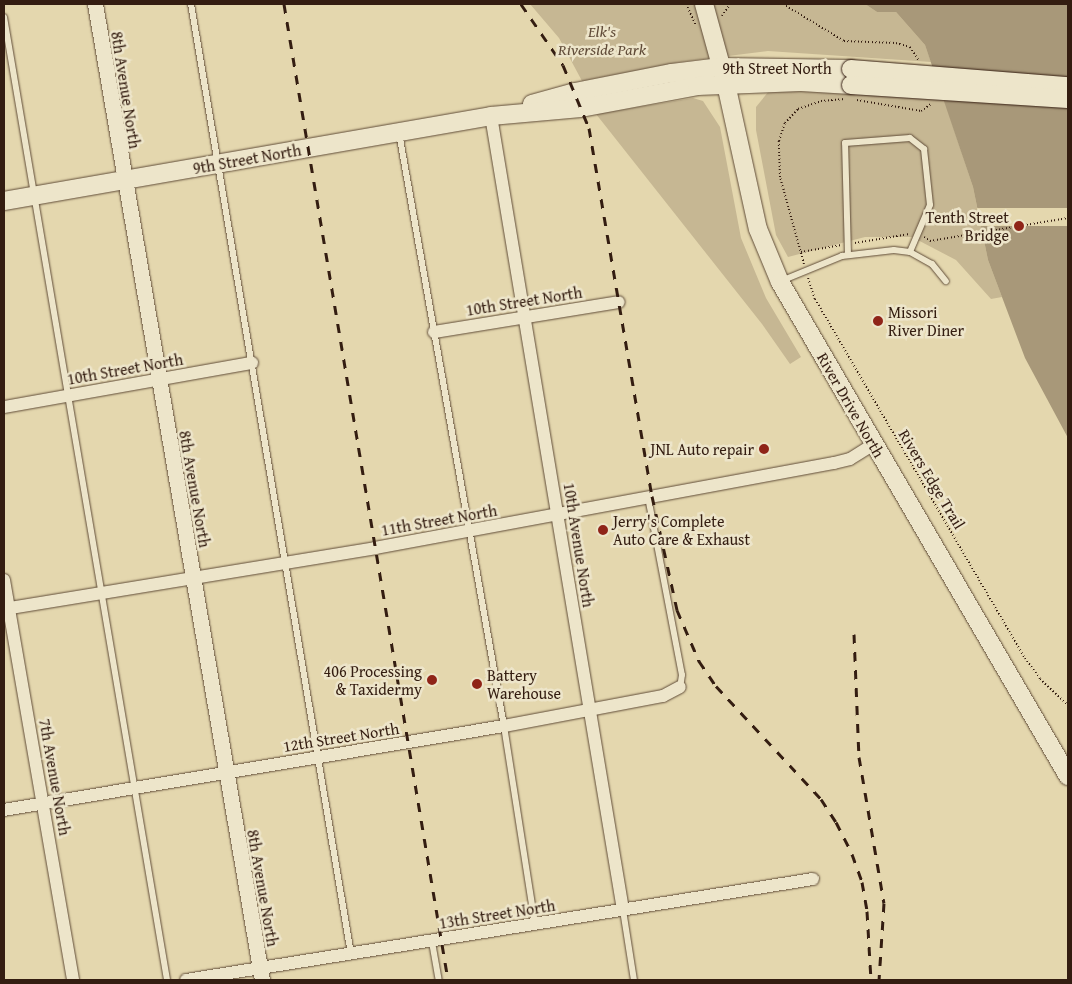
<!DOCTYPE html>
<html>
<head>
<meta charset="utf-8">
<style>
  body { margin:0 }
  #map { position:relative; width:1072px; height:984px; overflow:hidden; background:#e4d7ae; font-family:"Gentium Book Plus",serif }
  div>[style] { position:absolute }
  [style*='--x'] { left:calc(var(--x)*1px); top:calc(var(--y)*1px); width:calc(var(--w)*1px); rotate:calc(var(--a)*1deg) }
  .green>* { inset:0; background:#c6b793 }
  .water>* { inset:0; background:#a89879 }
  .pier>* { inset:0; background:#e4d7ae; transform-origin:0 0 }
  .path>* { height:2px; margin-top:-1px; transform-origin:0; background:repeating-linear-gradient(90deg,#341d11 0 1px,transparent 0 3.5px) }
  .roads { filter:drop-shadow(0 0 1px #604c38) drop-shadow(0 0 1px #604c38) }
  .service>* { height:6px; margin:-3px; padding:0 3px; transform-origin:3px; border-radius:3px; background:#ede5ca }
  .minor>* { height:12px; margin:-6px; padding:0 6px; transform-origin:6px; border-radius:6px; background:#ede5ca }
  .tertiary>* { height:15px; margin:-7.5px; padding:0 7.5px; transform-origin:7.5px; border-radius:7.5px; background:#ede5ca }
  .secondary>* { height:18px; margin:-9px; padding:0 9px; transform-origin:9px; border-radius:9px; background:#ede5ca }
  .rail>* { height:3px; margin-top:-1.5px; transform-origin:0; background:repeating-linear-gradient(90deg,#341d11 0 9px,transparent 0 18px) }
  .bridges { filter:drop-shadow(0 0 1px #341d11) drop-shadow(0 0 1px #341d11) }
  .secondary-bridge>* { height:18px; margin:-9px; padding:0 9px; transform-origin:9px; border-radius:9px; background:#ede5ca }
  .dots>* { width:14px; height:14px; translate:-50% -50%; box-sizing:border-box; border:2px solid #ede5ca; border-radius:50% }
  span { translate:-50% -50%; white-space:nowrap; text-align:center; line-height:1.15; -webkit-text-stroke:5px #ede5ca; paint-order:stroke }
  .park-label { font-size:16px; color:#604b38; font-style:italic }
  .street-label { font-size:16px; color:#341d11 }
  .poi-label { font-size:16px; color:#341d11 }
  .right { translate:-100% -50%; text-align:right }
  .left { translate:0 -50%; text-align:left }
  .frame { position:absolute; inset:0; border:5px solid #341d11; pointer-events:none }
</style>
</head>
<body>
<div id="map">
  <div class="green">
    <i style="clip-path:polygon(530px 4px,865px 4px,877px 12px,896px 12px,925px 45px,931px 62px,768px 51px,680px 62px,582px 81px,559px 38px)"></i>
    <i style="clip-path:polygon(793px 89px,943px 96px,973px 187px,988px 260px,1002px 297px,991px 299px,956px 260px,912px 237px,865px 237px,788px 257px,776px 235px,756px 130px,756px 107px,769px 91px)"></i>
    <i style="clip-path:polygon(693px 98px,703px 101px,720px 127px,741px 238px,766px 298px,801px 357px,790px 364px,762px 324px,596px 114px)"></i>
  </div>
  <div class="water">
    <i style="clip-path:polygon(865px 4px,1068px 4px,1068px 438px,1025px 358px,988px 260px,973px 187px,925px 45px,896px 12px,877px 12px)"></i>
  </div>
  <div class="pier">
    <i style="left:1068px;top:208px;width:18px;height:91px;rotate:90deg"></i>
  </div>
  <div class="path">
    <i style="--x:686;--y:4;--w:23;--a:65"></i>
    <i style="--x:783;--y:4;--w:71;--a:31.2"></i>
    <i style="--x:844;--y:41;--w:52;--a:2.2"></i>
    <i style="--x:896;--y:43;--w:15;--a:16"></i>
    <i style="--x:910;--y:47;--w:17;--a:57"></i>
    <i style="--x:722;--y:16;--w:14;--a:-56"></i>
    <i style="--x:857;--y:100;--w:65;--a:9.8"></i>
    <i style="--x:921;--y:111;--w:12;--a:-35"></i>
    <i style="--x:924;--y:237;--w:7;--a:34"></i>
    <i style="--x:930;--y:241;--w:140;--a:-9.5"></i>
    <i style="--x:855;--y:243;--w:55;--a:-9.5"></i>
    <i style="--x:801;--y:252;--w:41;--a:-9.9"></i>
    <i style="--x:804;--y:264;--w:90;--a:-105.4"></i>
    <i style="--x:780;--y:177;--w:36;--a:-92"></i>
    <i style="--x:779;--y:141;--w:19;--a:-72"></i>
    <i style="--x:785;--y:123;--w:19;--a:-47"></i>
    <i style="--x:798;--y:109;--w:24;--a:-19"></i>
    <i style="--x:821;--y:101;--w:24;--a:-5"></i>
    <i style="--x:808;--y:278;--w:22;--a:72"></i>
    <i style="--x:815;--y:299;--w:416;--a:59.7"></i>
    <i style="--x:1025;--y:658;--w:26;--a:54"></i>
    <i style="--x:1040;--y:679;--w:38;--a:43"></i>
  </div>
  <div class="roads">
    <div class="service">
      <i style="--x:191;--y:4;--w:963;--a:80.44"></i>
      <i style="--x:4;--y:17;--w:977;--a:80.39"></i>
      <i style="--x:399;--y:133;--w:602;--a:79.96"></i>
      <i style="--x:504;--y:726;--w:200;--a:81.1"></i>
      <i style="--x:848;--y:255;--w:112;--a:-91.5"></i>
      <i style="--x:845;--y:143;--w:65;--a:-4.4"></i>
      <i style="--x:910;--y:138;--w:18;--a:38"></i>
      <i style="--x:924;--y:149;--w:56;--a:83.9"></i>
      <i style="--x:930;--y:205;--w:51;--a:113.1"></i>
      <i style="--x:781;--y:281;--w:66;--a:-22.3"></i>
      <i style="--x:842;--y:256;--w:52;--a:-6.6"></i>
      <i style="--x:894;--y:250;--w:16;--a:7"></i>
      <i style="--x:910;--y:252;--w:25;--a:29"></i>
      <i style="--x:932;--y:264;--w:22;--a:51"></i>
      <i style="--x:648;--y:497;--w:181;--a:79.2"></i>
      <i style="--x:682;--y:675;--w:12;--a:99"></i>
      <i style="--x:623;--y:910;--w:71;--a:81.1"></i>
      <i style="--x:432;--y:942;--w:39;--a:80"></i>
    </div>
    <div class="minor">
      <i style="--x:491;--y:116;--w:805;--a:80.56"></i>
      <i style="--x:434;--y:332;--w:187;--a:-9.2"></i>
      <i style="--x:4;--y:407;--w:252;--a:-10.1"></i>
      <i style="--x:4;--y:580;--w:406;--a:80.2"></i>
      <i style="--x:4;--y:609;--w:376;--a:-9.3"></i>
      <i style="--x:375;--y:548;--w:467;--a:-10.5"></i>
      <i style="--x:834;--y:463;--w:16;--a:-14"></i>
      <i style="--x:850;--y:459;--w:28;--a:-32"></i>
      <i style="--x:4;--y:810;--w:507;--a:-9.54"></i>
      <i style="--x:504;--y:726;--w:162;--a:-10.7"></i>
      <i style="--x:663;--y:696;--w:19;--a:-28"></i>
      <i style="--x:186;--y:980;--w:635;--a:-9.15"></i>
    </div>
    <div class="tertiary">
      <i style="--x:95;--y:4;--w:990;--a:80.29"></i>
    </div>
    <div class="secondary">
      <i style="--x:704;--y:4;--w:83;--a:74.6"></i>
      <i style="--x:726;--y:84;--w:148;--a:77.6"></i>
      <i style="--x:758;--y:229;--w:57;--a:67.5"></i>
      <i style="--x:780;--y:282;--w:572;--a:59.76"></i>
      <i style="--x:532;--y:104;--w:45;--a:-15.6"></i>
      <i style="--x:575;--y:92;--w:99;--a:-11.1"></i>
      <i style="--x:672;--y:73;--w:49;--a:-7"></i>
      <i style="--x:721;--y:67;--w:130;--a:0.9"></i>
      <i style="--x:4;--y:201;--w:494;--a:-9.9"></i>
      <i style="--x:491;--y:116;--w:90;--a:-5.1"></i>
      <i style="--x:581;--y:108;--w:118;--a:-10.7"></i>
      <i style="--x:697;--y:86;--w:104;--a:-2.2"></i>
      <i style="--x:801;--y:82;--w:50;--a:3.4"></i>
    </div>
  </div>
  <div class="rail">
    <i style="--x:284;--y:4;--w:990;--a:80.46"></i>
    <i style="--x:521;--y:4;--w:74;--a:55.5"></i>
    <i style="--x:563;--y:65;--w:68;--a:67.6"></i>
    <i style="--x:589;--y:128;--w:373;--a:80.3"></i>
    <i style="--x:652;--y:496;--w:117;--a:77.6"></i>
    <i style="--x:677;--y:610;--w:56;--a:66.7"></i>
    <i style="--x:699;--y:661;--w:30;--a:56"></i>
    <i style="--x:716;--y:686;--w:154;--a:47.1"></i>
    <i style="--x:821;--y:799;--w:27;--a:57"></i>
    <i style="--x:836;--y:822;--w:36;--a:63"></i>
    <i style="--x:852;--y:854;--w:30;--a:70"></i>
    <i style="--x:862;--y:882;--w:29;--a:80"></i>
    <i style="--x:867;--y:911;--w:69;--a:86.7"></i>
    <i style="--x:854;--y:634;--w:123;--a:87.7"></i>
    <i style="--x:859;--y:757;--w:148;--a:80.3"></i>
    <i style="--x:884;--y:903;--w:77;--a:93.7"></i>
  </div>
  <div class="bridges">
    <div class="secondary-bridge">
      <i style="--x:851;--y:69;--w:218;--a:4.5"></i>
      <i style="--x:851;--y:85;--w:217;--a:3.7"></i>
    </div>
  </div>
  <div class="dots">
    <i style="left:1019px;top:226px;background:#8f2418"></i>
    <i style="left:878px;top:321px;background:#8f2418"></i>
    <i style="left:764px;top:449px;background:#8f2418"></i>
    <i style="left:603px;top:530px;background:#8f2418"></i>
    <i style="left:432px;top:680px;background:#8f2418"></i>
    <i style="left:477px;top:684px;background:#8f2418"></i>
  </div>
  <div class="park-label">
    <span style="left:602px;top:40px">Elk's<br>Riverside Park</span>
  </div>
  <div class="street-label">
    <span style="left:777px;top:68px">9th Street North</span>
    <span style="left:126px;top:90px;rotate:81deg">8th Avenue North</span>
    <span style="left:247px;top:159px;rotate:-10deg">9th Street North</span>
    <span style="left:524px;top:301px;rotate:-9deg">10th Street North</span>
    <span style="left:125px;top:369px;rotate:-10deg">10th Street North</span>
    <span style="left:851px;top:405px;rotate:60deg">River Drive North</span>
    <span style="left:932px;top:479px;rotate:59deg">Rivers Edge Trail</span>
    <span style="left:195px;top:489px;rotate:80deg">8th Avenue North</span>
    <span style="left:439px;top:520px;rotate:-10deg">11th Street North</span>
    <span style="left:579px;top:545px;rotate:81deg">10th Avenue North</span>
    <span style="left:341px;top:737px;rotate:-9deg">12th Street North</span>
    <span style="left:55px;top:777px;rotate:80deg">7th Avenue North</span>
    <span style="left:263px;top:888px;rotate:80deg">8th Avenue North</span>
    <span style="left:497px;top:914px;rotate:-9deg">13th Street North</span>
  </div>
  <div class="poi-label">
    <span class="right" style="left:1009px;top:226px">Tenth Street<br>Bridge</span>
    <span class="left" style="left:888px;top:321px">Missori<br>River Diner</span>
    <span class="right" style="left:754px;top:449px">JNL Auto repair</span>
    <span class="left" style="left:613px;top:530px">Jerry's Complete<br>Auto Care &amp; Exhaust</span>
    <span class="right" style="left:422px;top:680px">406 Processing<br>&amp; Taxidermy</span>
    <span class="left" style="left:487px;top:684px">Battery<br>Warehouse</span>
  </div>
  <div class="frame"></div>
</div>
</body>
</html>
